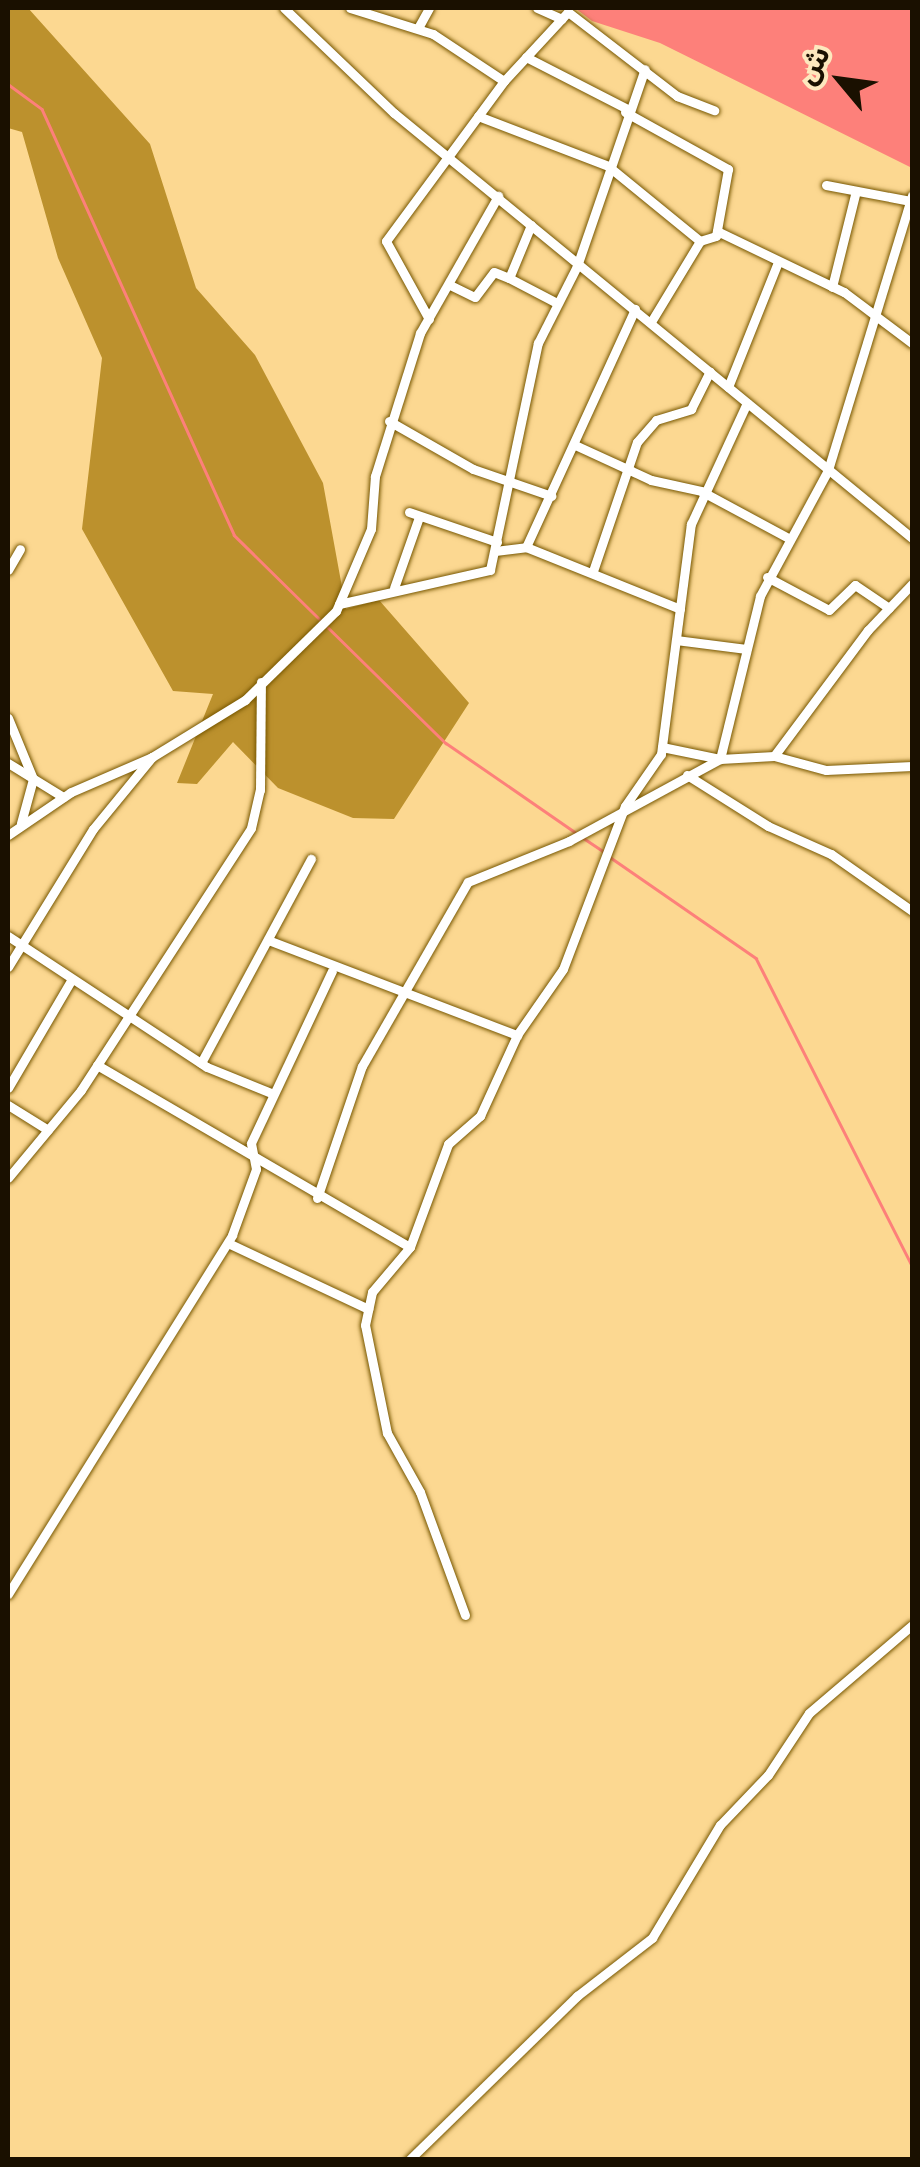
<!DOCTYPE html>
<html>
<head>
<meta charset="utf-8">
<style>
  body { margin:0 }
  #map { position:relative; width:920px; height:2167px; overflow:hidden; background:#fcd891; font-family:"Fira Sans Condensed","Noto Sans Arabic",sans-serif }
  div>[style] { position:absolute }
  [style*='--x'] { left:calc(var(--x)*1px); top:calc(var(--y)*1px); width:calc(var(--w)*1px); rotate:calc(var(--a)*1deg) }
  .forest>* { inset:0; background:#bc912d }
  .water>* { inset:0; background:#fd807a }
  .stream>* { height:2.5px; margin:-1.25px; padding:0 1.25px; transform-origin:1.25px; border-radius:1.25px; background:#fd807a }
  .roads { filter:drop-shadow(0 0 2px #775700) drop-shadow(0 0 2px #775700) }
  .minor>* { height:9px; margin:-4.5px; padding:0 4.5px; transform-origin:4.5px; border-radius:4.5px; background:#fff }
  span { translate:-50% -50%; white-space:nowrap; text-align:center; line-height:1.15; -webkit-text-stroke:10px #fde8be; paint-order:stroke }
  .frame { position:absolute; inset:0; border:10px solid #1a1000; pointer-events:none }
  .north { position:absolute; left:790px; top:30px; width:100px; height:100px; -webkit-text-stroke:8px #fde8be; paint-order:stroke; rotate:299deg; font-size:28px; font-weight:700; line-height:40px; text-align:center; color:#1a1000 }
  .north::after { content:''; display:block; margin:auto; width:35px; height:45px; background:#1a1000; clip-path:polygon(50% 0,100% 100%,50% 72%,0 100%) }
</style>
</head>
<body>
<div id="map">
  <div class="forest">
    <i style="clip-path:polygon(8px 8px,28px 8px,150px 144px,196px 288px,255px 355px,323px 483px,346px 609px,379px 600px,469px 703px,394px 819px,353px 818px,278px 788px,233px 742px,197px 784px,177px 783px,213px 694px,173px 691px,82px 529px,102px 358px,58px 258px,22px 132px,8px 128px)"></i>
  </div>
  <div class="water">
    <i style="clip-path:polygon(575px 8px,912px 8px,912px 168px,660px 43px,592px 21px)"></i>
  </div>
  <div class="stream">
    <i style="--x:8;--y:84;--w:42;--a:36.3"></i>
    <i style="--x:42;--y:109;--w:467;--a:65.7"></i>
    <i style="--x:234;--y:535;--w:297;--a:44.5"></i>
    <i style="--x:446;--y:743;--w:157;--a:34.6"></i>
    <i style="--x:582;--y:837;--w:27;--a:34"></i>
    <i style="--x:610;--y:857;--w:178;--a:34.7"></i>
    <i style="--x:756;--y:958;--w:344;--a:63.1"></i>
  </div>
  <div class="roads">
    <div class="minor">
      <i style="--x:284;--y:8;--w:152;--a:43.7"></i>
      <i style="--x:394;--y:113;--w:670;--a:39.37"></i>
      <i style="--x:350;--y:8;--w:87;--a:17.4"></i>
      <i style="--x:433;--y:34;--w:85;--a:33.5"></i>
      <i style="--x:537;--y:8;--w:27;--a:24"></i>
      <i style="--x:418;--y:28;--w:23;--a:-61"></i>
      <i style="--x:526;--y:57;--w:114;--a:27.2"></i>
      <i style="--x:625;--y:112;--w:118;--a:29"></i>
      <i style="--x:728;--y:169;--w:68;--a:100.2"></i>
      <i style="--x:716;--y:236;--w:17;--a:163"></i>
      <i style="--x:700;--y:241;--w:95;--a:121.2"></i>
      <i style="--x:478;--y:116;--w:139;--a:21"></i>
      <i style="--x:608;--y:166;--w:119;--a:39.2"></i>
      <i style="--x:826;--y:185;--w:86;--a:10.7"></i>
      <i style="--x:531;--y:225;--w:57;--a:112.5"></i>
      <i style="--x:509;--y:278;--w:54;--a:27.5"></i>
      <i style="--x:717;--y:231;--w:141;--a:25.7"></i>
      <i style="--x:844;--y:292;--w:85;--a:36.9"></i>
      <i style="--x:452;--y:286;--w:25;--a:26"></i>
      <i style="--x:475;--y:297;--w:31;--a:-53"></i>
      <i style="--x:494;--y:272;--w:16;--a:22"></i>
      <i style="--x:832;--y:287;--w:99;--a:-76"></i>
      <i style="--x:429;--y:319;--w:89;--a:-118.9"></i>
      <i style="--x:386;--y:241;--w:199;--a:-53.6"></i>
      <i style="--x:504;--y:81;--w:94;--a:-47.2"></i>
      <i style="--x:568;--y:12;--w:138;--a:37.6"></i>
      <i style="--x:677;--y:96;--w:40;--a:21"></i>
      <i style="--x:728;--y:387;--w:135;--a:-68.2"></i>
      <i style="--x:389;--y:421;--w:97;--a:29.7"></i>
      <i style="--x:473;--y:469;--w:83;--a:18.9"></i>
      <i style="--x:575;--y:445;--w:84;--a:24.7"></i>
      <i style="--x:651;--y:480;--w:51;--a:12.4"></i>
      <i style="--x:701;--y:491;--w:101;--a:28.3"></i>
      <i style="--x:409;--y:512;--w:93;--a:18.8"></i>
      <i style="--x:526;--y:547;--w:262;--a:-65.4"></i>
      <i style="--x:495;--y:551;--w:31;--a:-7"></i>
      <i style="--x:526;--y:547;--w:166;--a:21.9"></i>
      <i style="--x:8;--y:570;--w:24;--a:-60"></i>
      <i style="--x:593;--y:571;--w:136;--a:-71.2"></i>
      <i style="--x:637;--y:442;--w:29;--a:-49"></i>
      <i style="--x:656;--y:420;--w:37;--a:-17"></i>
      <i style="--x:691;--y:409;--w:42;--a:-63.4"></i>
      <i style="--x:767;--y:577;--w:70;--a:28"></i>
      <i style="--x:829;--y:610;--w:36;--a:-44"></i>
      <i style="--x:855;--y:585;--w:41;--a:34.1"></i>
      <i style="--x:394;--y:588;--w:75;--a:-70.6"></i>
      <i style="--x:339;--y:604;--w:155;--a:-12.7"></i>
      <i style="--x:490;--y:570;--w:232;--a:-78.1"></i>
      <i style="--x:538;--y:343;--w:86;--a:-63.1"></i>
      <i style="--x:577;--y:266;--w:208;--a:-71"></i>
      <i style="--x:676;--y:640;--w:71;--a:7.3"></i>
      <i style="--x:8;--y:718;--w:66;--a:67.7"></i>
      <i style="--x:33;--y:779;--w:46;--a:105.3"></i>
      <i style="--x:662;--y:747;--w:59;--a:11.7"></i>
      <i style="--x:720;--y:759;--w:54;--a:-3.2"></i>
      <i style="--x:774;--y:756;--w:157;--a:-53.3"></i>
      <i style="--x:868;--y:630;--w:64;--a:-46.3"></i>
      <i style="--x:774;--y:756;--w:54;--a:15.1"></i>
      <i style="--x:826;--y:770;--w:86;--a:-2.7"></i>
      <i style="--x:8;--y:763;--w:65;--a:31.7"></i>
      <i style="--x:687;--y:775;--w:96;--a:32.2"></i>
      <i style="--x:768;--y:826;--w:69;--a:24"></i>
      <i style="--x:831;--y:854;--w:99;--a:35.1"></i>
      <i style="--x:8;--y:835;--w:76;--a:-34.3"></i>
      <i style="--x:71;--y:792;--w:88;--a:-23.4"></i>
      <i style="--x:8;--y:936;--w:238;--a:33.4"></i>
      <i style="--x:207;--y:1067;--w:69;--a:22.1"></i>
      <i style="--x:268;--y:940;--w:267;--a:20.9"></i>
      <i style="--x:8;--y:967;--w:162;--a:-58.4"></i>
      <i style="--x:93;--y:829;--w:93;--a:-50.7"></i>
      <i style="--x:152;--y:757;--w:109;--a:-31.5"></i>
      <i style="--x:245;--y:700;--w:127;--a:-44.4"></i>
      <i style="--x:336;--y:611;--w:89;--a:-66.9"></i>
      <i style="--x:371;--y:529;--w:53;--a:-85.7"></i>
      <i style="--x:375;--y:476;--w:150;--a:-72.5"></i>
      <i style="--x:420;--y:333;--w:158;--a:-60.3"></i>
      <i style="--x:201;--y:1063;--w:232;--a:-61.7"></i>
      <i style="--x:97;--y:1065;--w:362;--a:30.2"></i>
      <i style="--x:8;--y:1088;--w:126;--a:-59.6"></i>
      <i style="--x:8;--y:1105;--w:47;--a:32"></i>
      <i style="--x:8;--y:1178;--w:114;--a:-50.3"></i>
      <i style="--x:81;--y:1090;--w:312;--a:-57"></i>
      <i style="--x:251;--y:828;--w:39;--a:-77"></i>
      <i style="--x:260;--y:790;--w:108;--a:-89.5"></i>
      <i style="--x:317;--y:1198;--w:139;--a:-71.2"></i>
      <i style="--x:362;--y:1066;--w:212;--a:-60.1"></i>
      <i style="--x:468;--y:882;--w:109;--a:-22.1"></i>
      <i style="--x:569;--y:841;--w:172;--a:-28.5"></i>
      <i style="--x:720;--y:759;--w:168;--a:-76.2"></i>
      <i style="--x:760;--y:596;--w:143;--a:-61.6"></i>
      <i style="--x:828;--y:470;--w:287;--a:-73"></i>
      <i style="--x:228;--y:1243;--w:155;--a:25.2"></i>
      <i style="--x:8;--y:1594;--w:423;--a:-58"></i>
      <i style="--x:232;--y:1235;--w:70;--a:-70"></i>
      <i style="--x:256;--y:1169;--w:26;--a:-101"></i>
      <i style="--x:251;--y:1143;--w:190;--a:-64.8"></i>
      <i style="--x:465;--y:1615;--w:131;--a:-110.1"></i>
      <i style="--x:420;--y:1492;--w:68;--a:-119.2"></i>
      <i style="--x:387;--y:1433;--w:110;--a:-101.5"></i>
      <i style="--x:365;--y:1325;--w:34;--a:-78"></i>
      <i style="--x:372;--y:1292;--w:59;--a:-49.8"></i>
      <i style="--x:410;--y:1247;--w:110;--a:-69.7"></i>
      <i style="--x:448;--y:1144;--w:43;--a:-41.2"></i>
      <i style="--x:480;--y:1116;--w:89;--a:-65.4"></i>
      <i style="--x:517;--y:1035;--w:80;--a:-55.1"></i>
      <i style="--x:563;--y:969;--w:174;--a:-69.2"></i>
      <i style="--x:625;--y:806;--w:63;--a:-55.3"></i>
      <i style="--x:661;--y:754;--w:232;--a:-82.6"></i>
      <i style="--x:691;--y:524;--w:133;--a:-65.2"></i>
      <i style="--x:409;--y:2160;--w:235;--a:-44.3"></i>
      <i style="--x:577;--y:1996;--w:95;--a:-37.7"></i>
      <i style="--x:652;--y:1938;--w:132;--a:-59"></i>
      <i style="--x:720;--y:1825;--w:69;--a:-46.2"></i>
      <i style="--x:768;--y:1775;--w:74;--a:-56.5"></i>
      <i style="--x:809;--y:1713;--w:135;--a:-40.5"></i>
    </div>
  </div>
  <div class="frame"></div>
  <div class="north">ش</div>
</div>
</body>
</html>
